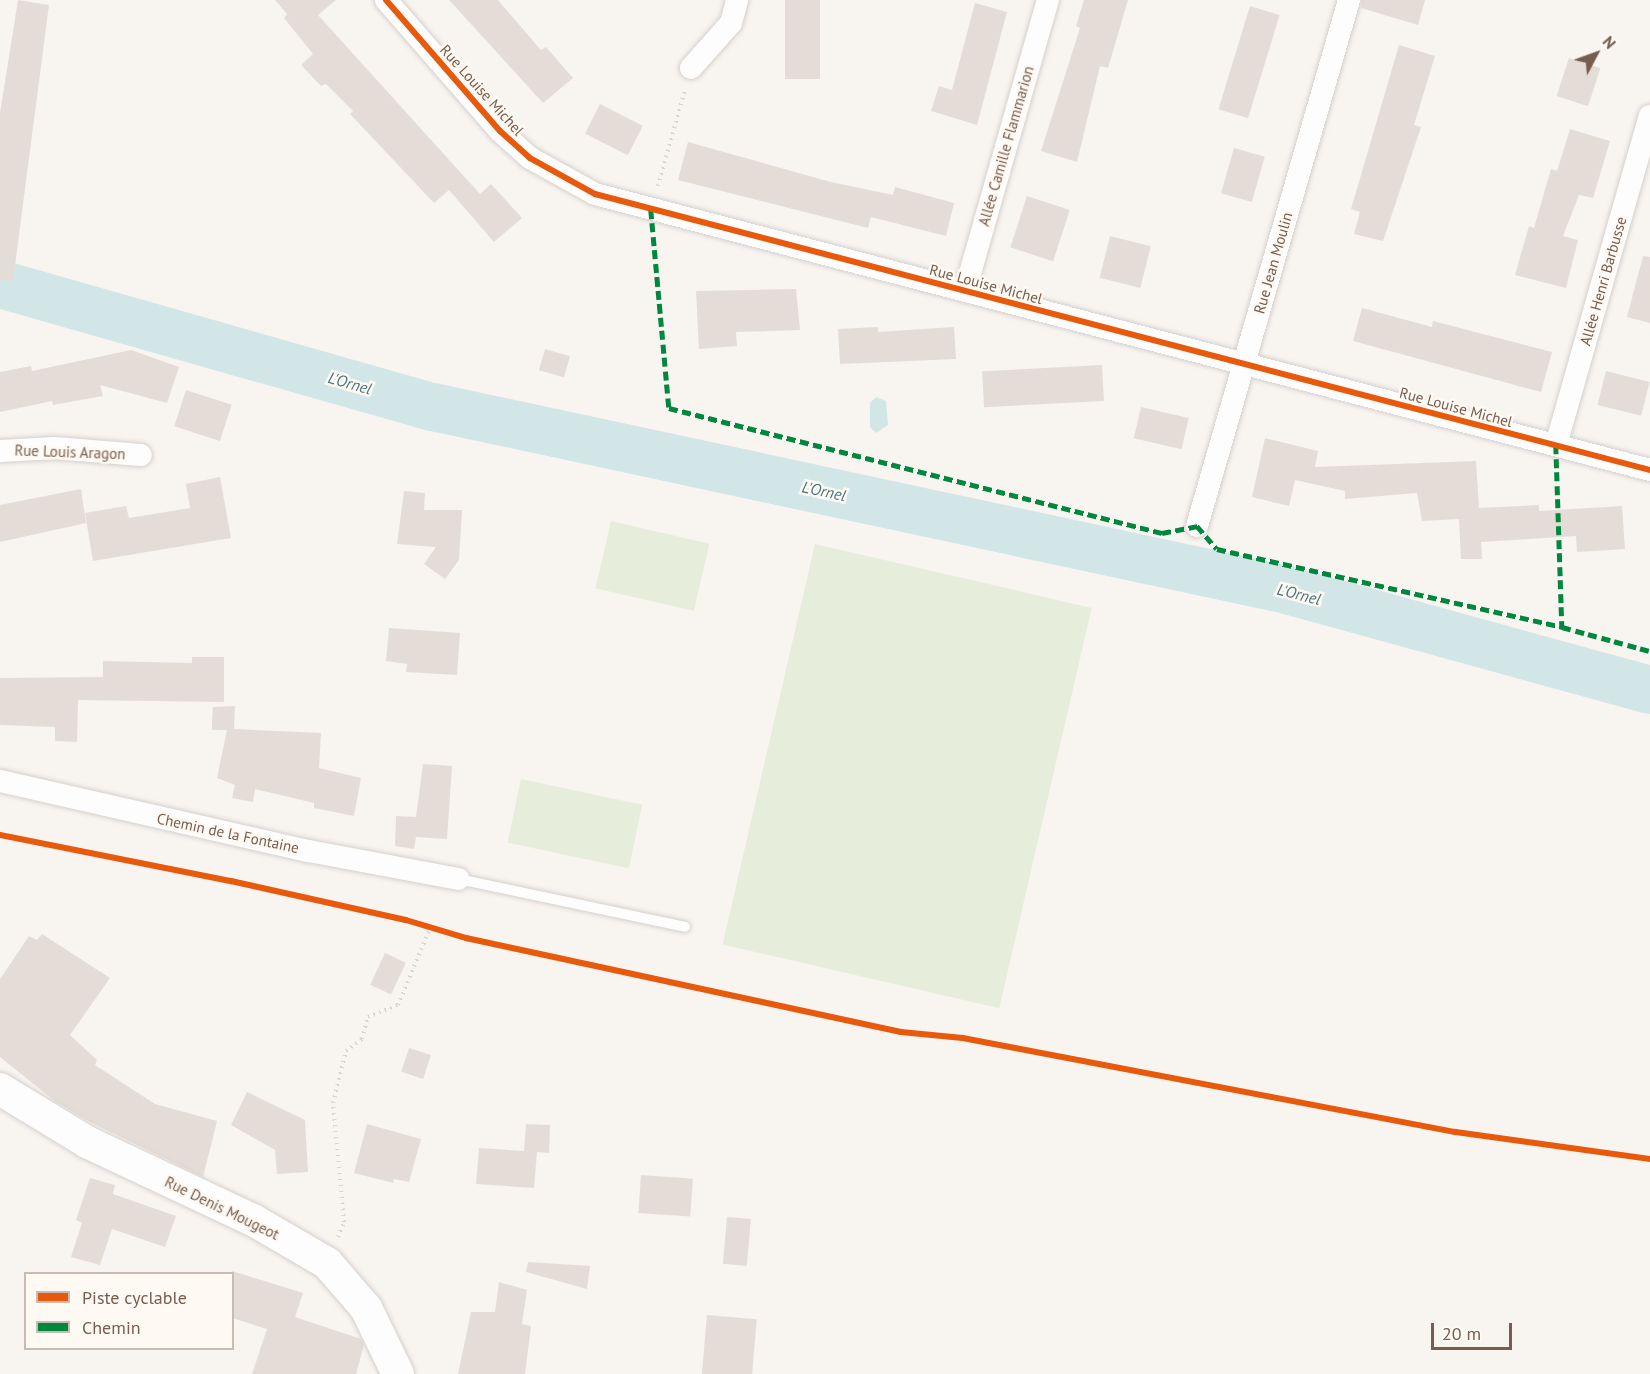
<!DOCTYPE html>
<html>
<head>
<meta charset="utf-8">
<style>
  body { margin:0 }
  #map { position:relative; width:1650px; height:1374px; overflow:hidden; background:#f8f4f0; font-family:"PT Sans",sans-serif }
  div>[style] { position:absolute }
  [style*='--x'] { left:calc(var(--x)*1px); top:calc(var(--y)*1px); width:calc(var(--w)*1px); rotate:calc(var(--a)*1deg) }
  .green>* { inset:0; background:#e6eedb; transform-origin:0 0 }
  .water>* { inset:0; background:#d2e6e8 }
  .river>* { height:48px; margin:-24px; padding:0 24px; transform-origin:24px; border-radius:24px; background:#d2e6e8 }
  .building>* { inset:0; background:#e4ddd7; transform-origin:0 0 }
  .path>* { height:4px; margin-top:-2px; transform-origin:0; background:repeating-linear-gradient(90deg,#dad4d0 0 1.5px,transparent 0 6px) }
  .roads { filter:drop-shadow(0 0 2px #d5d0cb) drop-shadow(0 0 2px #d5d0cb) }
  .lane>* { height:10px; margin:-5px; padding:0 5px; transform-origin:5px; border-radius:5px; background:#fefdfd }
  .street>* { height:22px; margin:-11px; padding:0 11px; transform-origin:11px; border-radius:11px; background:#fefdfd }
  .secondary>* { height:32px; margin:-16px; padding:0 16px; transform-origin:16px; border-radius:16px; background:#fefdfd }
  .quiet>* { height:4.5px; margin-top:-2.25px; transform-origin:0; background:repeating-linear-gradient(90deg,#00873e 0 9px,transparent 0 13.5px) }
  .cycleway>* { height:6px; margin:-3px; padding:0 3px; transform-origin:3px; border-radius:3px; background:#e8590c }
  span { translate:-50% -50%; white-space:nowrap; text-align:center; line-height:1.15; -webkit-text-stroke:5px #fef9f2; paint-order:stroke }
  .street-label { font-size:15px; color:#765d50 }
  .water-label { font-size:16px; color:#477780; font-style:italic }
  .legend { position:absolute; left:24px; top:1272px; width:210px; height:78px; box-sizing:border-box; background:#fef9f2; border:2px solid #c8bbb1; margin:0; padding:8px 10px; list-style:none; font-size:18px; color:#765d50 }
  .legend li { display:flex; align-items:center; gap:12px; height:30px }
  .legend b { width:30px; border:2px solid #c8bbb1 }
  .north { position:absolute; left:1566px; top:24px; width:60px; height:60px; -webkit-text-stroke:4px #fef9f2; paint-order:stroke; rotate:49deg; font-size:16px; font-weight:700; line-height:24px; text-align:center; color:#765d50 }
  .north::after { content:''; display:block; margin:auto; width:21px; height:27px; background:#765d50; clip-path:polygon(50% 0,100% 100%,50% 72%,0 100%) }
  .scale { position:absolute; left:1431px; top:1323px; width:81px; height:27px; box-sizing:border-box; border:3px solid #765d50; border-top:0; padding-left:8px; font-size:18px; line-height:21px; white-space:nowrap; color:#765d50; -webkit-text-stroke:4px #fef9f2; paint-order:stroke }
</style>
</head>
<body>
<div id="map">
  <div class="green">
    <i style="left:611px;top:521px;width:101px;height:69px;rotate:13deg"></i>
    <i style="left:815px;top:544px;width:284px;height:411px;rotate:13deg"></i>
    <i style="left:521px;top:779px;width:124px;height:65px;rotate:12deg"></i>
  </div>
  <div class="water">
    <i style="clip-path:polygon(876px 397px,886px 401px,888px 425px,876px 433px,870px 427px,870px 403px)"></i>
  </div>
  <div class="river">
    <i style="--x:0;--y:284;--w:450;--a:15.9"></i>
    <i style="--x:433;--y:407;--w:873;--a:12.09"></i>
    <i style="--x:1287;--y:590;--w:377;--a:15.4"></i>
  </div>
  <div class="building">
    <i style="clip-path:polygon(18px 0,49px 5px,13px 281px,0 280px,0 113px)"></i>
    <i style="clip-path:polygon(275px 0,336px 0,318px 15px,480px 194px,491px 184px,522px 218px,494px 242px,449px 190px,434px 203px,350px 114px,353px 111px,326px 84px,321px 86px,301px 65px,313px 54px,284px 18px,287px 14px)"></i>
    <i style="clip-path:polygon(449px 0,498px 0,541px 50px,546px 47px,573px 78px,543px 103px)"></i>
    <i style="left:785px;top:0;width:35px;height:79px"></i>
    <i style="clip-path:polygon(1084px 0,1128px 0,1108px 68px,1100px 66px,1077px 162px,1041px 151px,1080px 28px,1076px 26px)"></i>
    <i style="clip-path:polygon(1362px 0,1425px 0,1418px 25px,1361px 8px)"></i>
    <i style="clip-path:polygon(975px 3px,1007px 12px,977px 125px,931px 111px,939px 86px,952px 90px)"></i>
    <i style="left:1250px;top:6px;width:31px;height:108px;rotate:17deg"></i>
    <i style="clip-path:polygon(1399px 45px,1435px 56px,1414px 125px,1421px 127px,1383px 241px,1354px 234px,1360px 212px,1351px 209px)"></i>
    <i style="left:1569px;top:58px;width:33px;height:40px;rotate:18deg"></i>
    <i style="left:600px;top:104px;width:48px;height:33px;rotate:27deg"></i>
    <i style="clip-path:polygon(1570px 129px,1610px 141px,1593px 198px,1579px 195px,1563px 236px,1578px 240px,1566px 288px,1515px 275px,1529px 226px,1534px 228px,1551px 169px,1557px 171px)"></i>
    <i style="clip-path:polygon(688px 142px,831px 182px,893px 195px,895px 187px,954px 203px,946px 236px,871px 217px,868px 228px,678px 180px)"></i>
    <i style="left:1234px;top:148px;width:32px;height:47px;rotate:16deg"></i>
    <i style="left:1027px;top:196px;width:45px;height:54px;rotate:18deg"></i>
    <i style="left:1110px;top:236px;width:42px;height:43px;rotate:14deg"></i>
    <i style="clip-path:polygon(1643px 256px,1650px 257px,1650px 323px,1627px 317px)"></i>
    <i style="clip-path:polygon(796px 289px,800px 330px,736px 332px,737px 346px,699px 349px,696px 291px)"></i>
    <i style="clip-path:polygon(1362px 308px,1432px 327px,1433px 321px,1552px 352px,1541px 392px,1353px 341px)"></i>
    <i style="clip-path:polygon(878px 327px,878px 332px,954px 327px,956px 359px,840px 364px,838px 329px)"></i>
    <i style="left:545px;top:349px;width:26px;height:22px;rotate:16deg"></i>
    <i style="clip-path:polygon(131px 350px,179px 367px,167px 403px,100px 385px,103px 396px,53px 405px,52px 401px,0 412px,0 372px,31px 366px,32px 371px)"></i>
    <i style="left:1102px;top:365px;width:36px;height:120px;rotate:87deg"></i>
    <i style="left:1606px;top:371px;width:45px;height:35px;rotate:14deg"></i>
    <i style="left:186px;top:390px;width:48px;height:38px;rotate:18deg"></i>
    <i style="left:1141px;top:407px;width:49px;height:32px;rotate:13deg"></i>
    <i style="clip-path:polygon(1265px 438px,1318px 451px,1315px 467px,1476px 461px,1479px 508px,1539px 505px,1539px 511px,1622px 506px,1625px 549px,1577px 552px,1576px 536px,1481px 542px,1482px 559px,1461px 559px,1459px 519px,1422px 521px,1417px 493px,1345px 499px,1345px 491px,1295px 480px,1289px 506px,1252px 497px)"></i>
    <i style="clip-path:polygon(220px 477px,231px 538px,93px 561px,85px 513px,126px 506px,129px 518px,190px 508px,186px 484px)"></i>
    <i style="clip-path:polygon(81px 489px,86px 523px,0 542px,0 505px)"></i>
    <i style="clip-path:polygon(404px 491px,425px 493px,424px 510px,462px 510px,459px 560px,445px 579px,424px 564px,436px 547px,397px 544px)"></i>
    <i style="clip-path:polygon(389px 628px,460px 633px,457px 675px,406px 672px,407px 664px,386px 661px)"></i>
    <i style="clip-path:polygon(192px 657px,224px 657px,224px 702px,78px 700px,77px 742px,55px 741px,55px 727px,0 725px,0 678px,103px 677px,103px 661px,192px 663px)"></i>
    <i style="clip-path:polygon(235px 706px,234px 729px,321px 733px,319px 768px,361px 778px,354px 816px,314px 808px,314px 803px,255px 789px,253px 802px,232px 798px,235px 785px,217px 778px,227px 730px,212px 730px,212px 719px,213px 707px)"></i>
    <i style="clip-path:polygon(423px 764px,452px 766px,447px 839px,416px 837px,414px 849px,395px 846px,396px 816px,416px 817px)"></i>
    <i style="clip-path:polygon(42px 934px,110px 978px,70px 1035px,97px 1060px,95px 1065px,155px 1104px,217px 1121px,203px 1177px,90px 1122px,56px 1102px,0 1057px,0 979px,29px 936px,37px 940px)"></i>
    <i style="left:385px;top:953px;width:23px;height:35px;rotate:25deg"></i>
    <i style="left:409px;top:1048px;width:23px;height:25px;rotate:18deg"></i>
    <i style="clip-path:polygon(247px 1092px,305px 1120px,308px 1172px,277px 1174px,275px 1150px,231px 1125px)"></i>
    <i style="clip-path:polygon(367px 1124px,421px 1139px,409px 1182px,394px 1179px,393px 1183px,354px 1173px)"></i>
    <i style="clip-path:polygon(526px 1124px,550px 1125px,549px 1153px,537px 1152px,534px 1188px,476px 1184px,479px 1148px,524px 1151px)"></i>
    <i style="left:641px;top:1175px;width:52px;height:38px;rotate:4deg"></i>
    <i style="clip-path:polygon(90px 1178px,115px 1185px,113px 1194px,176px 1216px,165px 1247px,112px 1229px,100px 1265px,71px 1257px,82px 1223px,76px 1220px)"></i>
    <i style="left:727px;top:1217px;width:24px;height:47px;rotate:5deg"></i>
    <i style="clip-path:polygon(528px 1262px,590px 1266px,587px 1289px,526px 1272px)"></i>
    <i style="clip-path:polygon(232px 1271px,303px 1293px,295px 1317px,361px 1339px,364px 1345px,356px 1374px,252px 1374px,267px 1329px,232px 1318px)"></i>
    <i style="clip-path:polygon(499px 1282px,527px 1290px,522px 1324px,531px 1326px,525px 1374px,458px 1374px,471px 1312px,495px 1312px)"></i>
    <i style="left:707px;top:1315px;width:50px;height:59px;rotate:5deg"></i>
  </div>
  <div class="path">
    <i style="--x:658;--y:186;--w:101;--a:-74.4"></i>
    <i style="--x:338;--y:1237;--w:16;--a:-68"></i>
    <i style="--x:344;--y:1222;--w:120;--a:-95.3"></i>
    <i style="--x:333;--y:1103;--w:54;--a:-76"></i>
    <i style="--x:346;--y:1051;--w:20;--a:-37"></i>
    <i style="--x:362;--y:1039;--w:23;--a:-75"></i>
    <i style="--x:368;--y:1017;--w:32;--a:-22"></i>
    <i style="--x:398;--y:1005;--w:83;--a:-67.4"></i>
  </div>
  <div class="roads">
    <div class="lane">
      <i style="--x:458;--y:879;--w:232;--a:11.9"></i>
    </div>
    <div class="street">
      <i style="--x:386;--y:0;--w:174;--a:49"></i>
      <i style="--x:500;--y:131;--w:40;--a:42"></i>
      <i style="--x:530;--y:158;--w:74;--a:29"></i>
      <i style="--x:595;--y:194;--w:1091;--a:14.66"></i>
      <i style="--x:691;--y:68;--w:60;--a:-48.4"></i>
      <i style="--x:731;--y:23;--w:24;--a:-75"></i>
      <i style="--x:965;--y:291;--w:303;--a:-74.1"></i>
      <i style="--x:1556;--y:445;--w:342;--a:-74.1"></i>
      <i style="--x:0;--y:451;--w:55;--a:-3.1"></i>
      <i style="--x:55;--y:448;--w:86;--a:4.7"></i>
      <i style="--x:1197;--y:526;--w:548;--a:-73.88"></i>
      <i style="--x:0;--y:781;--w:317;--a:12.8"></i>
      <i style="--x:309;--y:851;--w:152;--a:10.6"></i>
    </div>
    <div class="secondary">
      <i style="--x:0;--y:1089;--w:102;--a:31.3"></i>
      <i style="--x:87;--y:1142;--w:183;--a:25.2"></i>
      <i style="--x:253;--y:1220;--w:86;--a:30.2"></i>
      <i style="--x:327;--y:1263;--w:60;--a:49.1"></i>
      <i style="--x:366;--y:1308;--w:73;--a:64.1"></i>
    </div>
  </div>
  <div class="quiet">
    <i style="--x:651;--y:210;--w:199;--a:84.8"></i>
    <i style="--x:669;--y:408;--w:509;--a:14.23"></i>
    <i style="--x:1162;--y:533;--w:36;--a:-11"></i>
    <i style="--x:1197;--y:526;--w:30;--a:49"></i>
    <i style="--x:1217;--y:549;--w:354;--a:12.7"></i>
    <i style="--x:1556;--y:445;--w:182;--a:88.1"></i>
    <i style="--x:1562;--y:627;--w:91;--a:15.3"></i>
  </div>
  <div class="cycleway">
    <i style="--x:386;--y:0;--w:174;--a:49"></i>
    <i style="--x:500;--y:131;--w:40;--a:42"></i>
    <i style="--x:530;--y:158;--w:74;--a:29"></i>
    <i style="--x:595;--y:194;--w:1091;--a:14.66"></i>
    <i style="--x:0;--y:835;--w:236;--a:11.3"></i>
    <i style="--x:231;--y:881;--w:179;--a:12.6"></i>
    <i style="--x:406;--y:920;--w:63;--a:16.7"></i>
    <i style="--x:466;--y:938;--w:445;--a:12.2"></i>
    <i style="--x:901;--y:1032;--w:62;--a:5.5"></i>
    <i style="--x:963;--y:1038;--w:501;--a:10.82"></i>
    <i style="--x:1455;--y:1132;--w:197;--a:7.9"></i>
  </div>
  <div class="street-label">
    <span style="left:482px;top:90px;rotate:48deg">Rue Louise Michel</span>
    <span style="left:1006px;top:146px;rotate:-74deg">Allée Camille Flammarion</span>
    <span style="left:1273px;top:263px;rotate:-74deg">Rue Jean Moulin</span>
    <span style="left:1603px;top:281px;rotate:-74deg">Allée Henri Barbusse</span>
    <span style="left:986px;top:284px;rotate:15deg">Rue Louise Michel</span>
    <span style="left:1456px;top:407px;rotate:15deg">Rue Louise Michel</span>
    <span style="left:70px;top:452px;rotate:2deg">Rue Louis Aragon</span>
    <span style="left:228px;top:833px;rotate:12deg">Chemin de la Fontaine</span>
    <span style="left:222px;top:1208px;rotate:26deg">Rue Denis Mougeot</span>
  </div>
  <div class="water-label">
    <span style="left:350px;top:383px;rotate:16deg">L'Ornel</span>
    <span style="left:824px;top:491px;rotate:12deg">L'Ornel</span>
    <span style="left:1299px;top:594px;rotate:14deg">L'Ornel</span>
  </div>
  <ul class="legend">
  <li><b style="height:8px;background:#e8590c"></b>Piste cyclable</li>
  <li><b style="height:8px;background:#00873e"></b>Chemin</li>
  </ul>
  <div class="north">N</div>
  <div class="scale">20 m</div>
</div>
</body>
</html>
